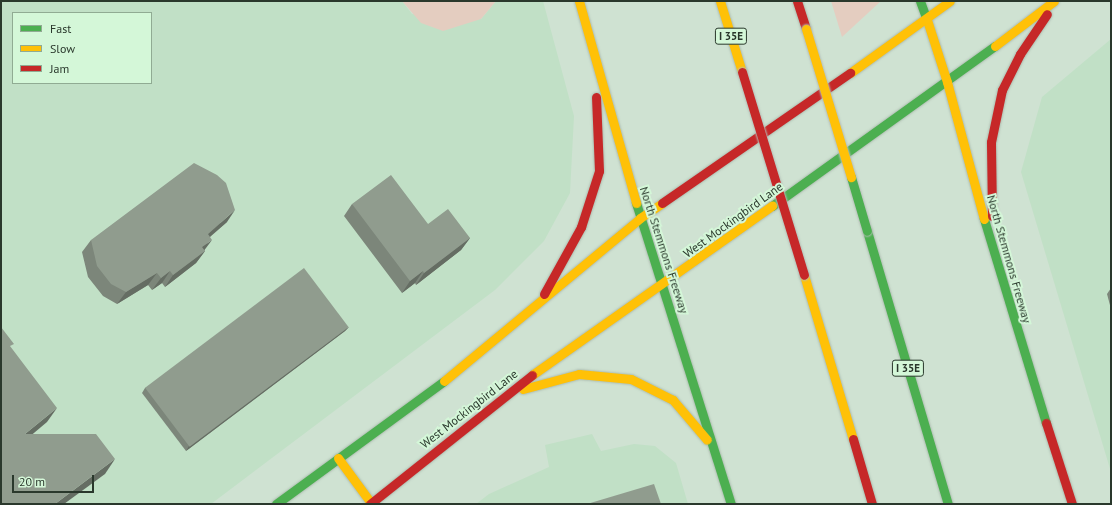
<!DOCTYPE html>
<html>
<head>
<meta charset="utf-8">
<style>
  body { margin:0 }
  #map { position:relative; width:1112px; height:505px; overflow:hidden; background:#cfe2d2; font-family:"PT Sans",sans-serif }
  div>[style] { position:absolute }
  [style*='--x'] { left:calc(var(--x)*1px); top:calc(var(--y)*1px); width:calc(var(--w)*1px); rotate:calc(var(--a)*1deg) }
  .built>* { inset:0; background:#c1e0c6 }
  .green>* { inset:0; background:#e4cdc0 }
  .roads { filter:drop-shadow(0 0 1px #adbdb0) drop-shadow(0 0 1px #adbdb0) }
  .fast>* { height:9px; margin:-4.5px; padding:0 4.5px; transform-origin:4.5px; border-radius:4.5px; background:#4caf50 }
  .slow>* { height:9px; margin:-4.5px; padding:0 4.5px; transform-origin:4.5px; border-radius:4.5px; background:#ffc107 }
  .jam>* { height:9px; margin:-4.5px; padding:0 4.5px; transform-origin:4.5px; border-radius:4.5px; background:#c62828 }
  .bridges { filter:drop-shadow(0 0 1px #b4beb6) drop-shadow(0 0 1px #b4beb6) }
  .fast-bridge>* { height:9px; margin:-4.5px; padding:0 4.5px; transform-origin:4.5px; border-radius:4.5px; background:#4caf50 }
  .slow-bridge>* { height:9px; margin:-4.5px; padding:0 4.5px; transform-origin:4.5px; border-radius:4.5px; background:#ffc107 }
  .jam-bridge>* { height:9px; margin:-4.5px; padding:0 4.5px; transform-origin:4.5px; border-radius:4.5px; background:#c62828 }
  .wall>* { inset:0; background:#7c867a }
  .shaded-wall>* { inset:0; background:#656d63 }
  .building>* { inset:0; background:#909c8e; transform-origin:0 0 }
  span { translate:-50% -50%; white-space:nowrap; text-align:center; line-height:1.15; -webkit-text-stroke:4px #d4f7d8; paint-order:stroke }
  .shield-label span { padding:1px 3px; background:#d4f7d8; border:1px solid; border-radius:3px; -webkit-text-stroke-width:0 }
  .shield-label { font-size:11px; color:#2a382c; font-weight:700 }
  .street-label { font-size:12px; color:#2a382c }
  .frame { position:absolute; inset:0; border:2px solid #2a382c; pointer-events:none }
  .legend { position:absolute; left:12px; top:12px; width:140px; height:72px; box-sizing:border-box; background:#d4f7d8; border:1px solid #90ab93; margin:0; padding:5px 7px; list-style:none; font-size:12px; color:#2a382c }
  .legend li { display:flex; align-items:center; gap:8px; height:20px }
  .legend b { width:20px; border:1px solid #90ab93 }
  .scale { position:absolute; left:12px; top:475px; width:82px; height:18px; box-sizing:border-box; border:2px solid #2a382c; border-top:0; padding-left:5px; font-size:12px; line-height:14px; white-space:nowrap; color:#2a382c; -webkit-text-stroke:3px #d4f7d8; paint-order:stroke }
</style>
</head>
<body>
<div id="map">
  <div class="built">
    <i style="clip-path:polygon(evenodd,1px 1px,402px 1px,412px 14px,481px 19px,496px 1px,543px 1px,574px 116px,570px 193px,544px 241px,495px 290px,211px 504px,1px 504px,1px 1px,13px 13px,151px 13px,151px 83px,13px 83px,13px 13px)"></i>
    <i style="clip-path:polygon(1111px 39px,1111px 472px,1021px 172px,1042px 97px)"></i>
    <i style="clip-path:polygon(592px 434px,601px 451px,634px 444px,655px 446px,676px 463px,688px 504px,476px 504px,489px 494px,549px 467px,545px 445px)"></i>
  </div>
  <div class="green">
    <i style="clip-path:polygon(402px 1px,496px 1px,481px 19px,443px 31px,421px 23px)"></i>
    <i style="clip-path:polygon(831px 1px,881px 1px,842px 37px)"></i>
  </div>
  <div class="roads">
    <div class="fast">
      <i style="--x:920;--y:1;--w:20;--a:70"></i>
      <i style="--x:636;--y:203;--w:316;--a:72.5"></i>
      <i style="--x:772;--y:206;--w:274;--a:-35.7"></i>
      <i style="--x:984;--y:219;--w:213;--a:73.1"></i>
      <i style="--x:867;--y:231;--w:285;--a:73.5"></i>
      <i style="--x:276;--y:504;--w:208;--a:-36.2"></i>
    </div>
    <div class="slow">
      <i style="--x:579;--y:1;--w:210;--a:74.2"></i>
      <i style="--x:720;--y:1;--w:74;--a:72.8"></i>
      <i style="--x:927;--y:20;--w:65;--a:72.1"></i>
      <i style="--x:947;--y:82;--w:142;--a:74.9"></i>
      <i style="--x:995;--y:46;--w:74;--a:-37.3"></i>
      <i style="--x:850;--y:73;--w:123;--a:-35.8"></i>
      <i style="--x:804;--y:275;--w:171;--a:73.4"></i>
      <i style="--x:532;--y:375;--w:294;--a:-35.2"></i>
      <i style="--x:444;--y:381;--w:255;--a:-39.7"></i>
      <i style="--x:640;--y:218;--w:27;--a:-34"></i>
      <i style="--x:523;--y:389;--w:58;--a:-15"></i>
      <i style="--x:579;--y:374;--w:52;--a:5.5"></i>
      <i style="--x:631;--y:379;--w:47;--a:26.6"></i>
      <i style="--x:673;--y:400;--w:52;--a:49.6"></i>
      <i style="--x:338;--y:458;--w:56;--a:53.7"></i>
    </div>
    <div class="jam">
      <i style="--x:797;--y:1;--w:29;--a:72"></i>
      <i style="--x:662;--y:203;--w:229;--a:-34.7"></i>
      <i style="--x:992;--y:216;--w:74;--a:-90.8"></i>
      <i style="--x:991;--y:142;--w:53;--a:-78.1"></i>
      <i style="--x:1002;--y:90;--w:40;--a:-63.4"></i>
      <i style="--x:1020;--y:54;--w:48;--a:-56"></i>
      <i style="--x:544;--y:294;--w:77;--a:-61.1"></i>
      <i style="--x:581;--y:227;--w:59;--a:-72.2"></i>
      <i style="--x:599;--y:171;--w:74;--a:-92.3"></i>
      <i style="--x:1046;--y:423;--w:85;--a:72.2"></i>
      <i style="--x:853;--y:439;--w:68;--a:73.7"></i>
      <i style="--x:370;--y:504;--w:207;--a:-38.5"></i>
    </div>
  </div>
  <div class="bridges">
    <div class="fast-bridge">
      <i style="--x:851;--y:177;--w:56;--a:73.5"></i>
    </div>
    <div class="slow-bridge">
      <i style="--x:806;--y:29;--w:155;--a:73.1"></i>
    </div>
    <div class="jam-bridge">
      <i style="--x:742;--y:72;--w:212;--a:73"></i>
    </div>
  </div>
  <div class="wall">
    <i style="clip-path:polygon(352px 204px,428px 224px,470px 238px,461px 250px,416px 285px,415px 283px,402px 293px,344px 216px)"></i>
    <i style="clip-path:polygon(227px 222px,210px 237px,204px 250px,205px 251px,196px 263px,165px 287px,162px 283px,152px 290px,148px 285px,117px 304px,103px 296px,88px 277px,82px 252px,91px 240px)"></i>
    <i style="clip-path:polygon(1111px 288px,1111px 309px,1107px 294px)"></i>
    <i style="clip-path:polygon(349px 327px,345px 331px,186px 451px,142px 393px,145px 388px)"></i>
  </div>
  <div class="shaded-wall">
    <i style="clip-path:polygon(235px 210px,227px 222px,199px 246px,208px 234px)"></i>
    <i style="clip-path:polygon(470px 238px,461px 250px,416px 285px,424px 273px)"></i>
    <i style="clip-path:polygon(212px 240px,203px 252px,202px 247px)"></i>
    <i style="clip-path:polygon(205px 251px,196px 263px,165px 287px,173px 275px)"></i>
    <i style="clip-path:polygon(170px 271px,162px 283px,152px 290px,161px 278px)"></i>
    <i style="clip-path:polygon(423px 271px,415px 283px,402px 293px,410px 281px)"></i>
    <i style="clip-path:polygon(157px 273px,148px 285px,117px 304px,126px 292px)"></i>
    <i style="clip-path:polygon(349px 327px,345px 331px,186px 451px,189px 446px)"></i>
    <i style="clip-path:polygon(57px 408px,47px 422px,15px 449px,25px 434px)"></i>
    <i style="clip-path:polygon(115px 459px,105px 474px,64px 504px,55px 504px)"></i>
  </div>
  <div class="building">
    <i style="clip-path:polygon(194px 163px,217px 175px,226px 183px,235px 210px,208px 234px,212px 240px,202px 247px,205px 251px,173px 275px,170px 271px,161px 278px,157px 273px,126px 292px,111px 284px,97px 266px,91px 240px)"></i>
    <i style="clip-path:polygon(391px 175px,428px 224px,448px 209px,470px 238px,424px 273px,423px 271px,410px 281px,352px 204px)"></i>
    <i style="left:304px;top:268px;width:74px;height:199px;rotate:53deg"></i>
    <i style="clip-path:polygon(1px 327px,14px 344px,10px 346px,57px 408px,25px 434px,96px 434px,115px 459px,55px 504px,1px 504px)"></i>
    <i style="clip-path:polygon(654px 484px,661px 504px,587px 504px)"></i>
  </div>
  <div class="shield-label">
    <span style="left:731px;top:36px">I 35E</span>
    <span style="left:908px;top:368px">I 35E</span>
  </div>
  <div class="street-label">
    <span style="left:733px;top:220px;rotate:-36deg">West Mockingbird Lane</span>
    <span style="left:664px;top:250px;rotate:72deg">North Stemmons Freeway</span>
    <span style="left:1009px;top:259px;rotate:74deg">North Stemmons Freeway</span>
    <span style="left:469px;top:409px;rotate:-38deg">West Mockingbird Lane</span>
  </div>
  <div class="frame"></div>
  <ul class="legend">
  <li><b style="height:5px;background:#4caf50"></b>Fast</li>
  <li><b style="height:5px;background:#ffc107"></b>Slow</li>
  <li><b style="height:5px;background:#c62828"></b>Jam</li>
  </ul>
  <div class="scale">20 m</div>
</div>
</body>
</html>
